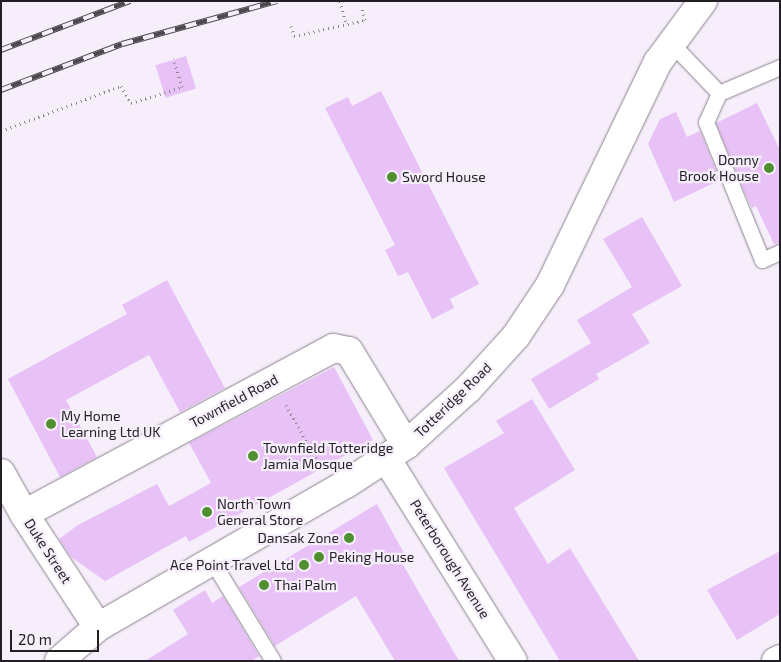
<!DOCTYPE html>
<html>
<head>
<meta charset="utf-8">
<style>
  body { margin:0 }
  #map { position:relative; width:781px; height:662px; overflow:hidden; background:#f6eefa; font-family:"Exo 2",sans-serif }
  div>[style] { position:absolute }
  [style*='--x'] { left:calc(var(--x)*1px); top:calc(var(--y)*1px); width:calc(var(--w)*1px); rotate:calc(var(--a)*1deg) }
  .building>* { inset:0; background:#e8c1f7; transform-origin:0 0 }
  .path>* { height:3px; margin-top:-1.5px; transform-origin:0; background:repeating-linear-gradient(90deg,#8c868f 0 1px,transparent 0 5px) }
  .roads { filter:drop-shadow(0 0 1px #8b838e) drop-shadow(0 0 1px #8b838e) }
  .lane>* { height:15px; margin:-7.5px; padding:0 7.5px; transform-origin:7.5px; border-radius:7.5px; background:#fff }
  .street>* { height:28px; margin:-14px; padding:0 14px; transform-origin:14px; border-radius:14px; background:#fff }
  .rail>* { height:5.5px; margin-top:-2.75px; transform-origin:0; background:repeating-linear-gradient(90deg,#f6eefa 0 11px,#4d494f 0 22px); box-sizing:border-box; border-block:1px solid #4d494f }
  .dots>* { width:14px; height:14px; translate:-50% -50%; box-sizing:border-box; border:2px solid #f6eefa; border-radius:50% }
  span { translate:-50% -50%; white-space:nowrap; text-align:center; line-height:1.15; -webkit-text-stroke:4.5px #f6eefa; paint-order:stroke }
  .poi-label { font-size:14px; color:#221f24 }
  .right { translate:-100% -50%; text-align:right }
  .left { translate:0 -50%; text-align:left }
  .street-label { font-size:14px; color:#221f24 }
  .frame { position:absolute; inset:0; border:2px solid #221f24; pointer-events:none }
  .scale { position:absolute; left:10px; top:630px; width:89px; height:22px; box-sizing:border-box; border:2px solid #221f24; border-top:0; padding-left:6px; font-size:15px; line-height:18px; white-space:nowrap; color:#221f24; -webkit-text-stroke:4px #f6eefa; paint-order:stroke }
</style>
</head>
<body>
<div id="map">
  <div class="building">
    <i style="left:186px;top:56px;width:34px;height:32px;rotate:73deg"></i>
    <i style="clip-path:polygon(381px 91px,479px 284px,450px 299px,454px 308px,432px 319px,408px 272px,398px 276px,385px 250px,395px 245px,325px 108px,348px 97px,352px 106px)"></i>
    <i style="clip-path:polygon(757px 103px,780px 150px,780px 243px,774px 244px,756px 206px,752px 208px,744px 191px,716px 123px)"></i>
    <i style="clip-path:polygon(676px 112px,687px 137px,700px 131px,720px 180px,674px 202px,648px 144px,660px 119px)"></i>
    <i style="clip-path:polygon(642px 217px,682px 286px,632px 314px,650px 343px,596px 374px,599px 379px,549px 409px,531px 379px,591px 343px,577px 320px,632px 287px,603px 239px)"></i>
    <i style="clip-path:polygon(167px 280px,225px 388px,180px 412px,149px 355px,66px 400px,97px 457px,60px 477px,8px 379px,127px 314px,122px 305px)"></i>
    <i style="clip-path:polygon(334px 367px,373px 440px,189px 542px,186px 536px,105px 581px,71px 557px,59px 539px,78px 525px,157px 484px,169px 506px,211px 483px,189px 443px)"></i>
    <i style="clip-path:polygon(532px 399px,575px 470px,514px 508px,548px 564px,570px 548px,639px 661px,560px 661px,444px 468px,504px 433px,496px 421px)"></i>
    <i style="clip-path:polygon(377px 504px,405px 555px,399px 558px,459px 661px,395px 661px,356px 596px,275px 646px,239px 587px)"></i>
    <i style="clip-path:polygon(780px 551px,780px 614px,737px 640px,707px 590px)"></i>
    <i style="clip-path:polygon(205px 590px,212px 603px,223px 596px,259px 656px,251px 661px,145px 661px,188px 634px,173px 610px)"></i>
  </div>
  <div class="path">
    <i style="--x:340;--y:1;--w:24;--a:75"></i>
    <i style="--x:291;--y:26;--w:10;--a:73"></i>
    <i style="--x:294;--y:36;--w:73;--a:-12.7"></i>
    <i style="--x:365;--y:20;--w:11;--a:-105"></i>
    <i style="--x:1;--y:131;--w:128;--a:-20.6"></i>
    <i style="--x:121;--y:86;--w:20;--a:60"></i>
    <i style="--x:131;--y:103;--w:53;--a:-17.4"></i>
    <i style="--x:182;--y:87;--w:30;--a:-107"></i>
    <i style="--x:286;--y:405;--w:71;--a:60.6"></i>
  </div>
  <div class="roads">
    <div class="lane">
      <i style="--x:671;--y:43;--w:69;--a:46.2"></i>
      <i style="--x:719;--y:93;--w:66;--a:-23.1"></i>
      <i style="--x:719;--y:93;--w:32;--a:114"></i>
      <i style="--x:706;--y:122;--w:149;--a:67.9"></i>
      <i style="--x:762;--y:260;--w:20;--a:-24"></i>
      <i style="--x:212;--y:561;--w:117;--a:58.6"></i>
    </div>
    <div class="street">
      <i style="--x:386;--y:458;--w:239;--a:58"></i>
      <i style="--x:1;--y:473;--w:47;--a:60.7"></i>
      <i style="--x:24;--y:514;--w:135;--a:56.8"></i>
      <i style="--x:24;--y:514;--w:351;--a:-28.2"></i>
      <i style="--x:333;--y:348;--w:16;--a:11"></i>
      <i style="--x:349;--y:351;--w:110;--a:58.8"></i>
      <i style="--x:59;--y:661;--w:52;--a:-41.1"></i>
      <i style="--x:98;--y:627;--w:286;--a:-30"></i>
      <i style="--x:346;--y:484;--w:72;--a:-33"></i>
      <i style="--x:406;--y:445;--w:84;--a:-42.1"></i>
      <i style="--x:468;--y:389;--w:72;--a:-47.8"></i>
      <i style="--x:516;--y:336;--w:61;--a:-56.3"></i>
      <i style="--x:550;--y:285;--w:248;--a:-64.2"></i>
      <i style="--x:658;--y:62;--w:76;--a:-53.6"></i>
      <i style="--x:776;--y:661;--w:4;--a:-27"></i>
    </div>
  </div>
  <div class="rail">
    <i style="--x:1;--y:50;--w:138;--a:-20.8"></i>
    <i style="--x:1;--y:90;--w:129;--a:-20.8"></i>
    <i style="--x:122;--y:44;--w:161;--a:-15.5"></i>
  </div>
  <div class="dots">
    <i style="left:769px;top:168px;background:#508f30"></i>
    <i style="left:392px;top:177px;background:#508f30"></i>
    <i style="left:51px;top:424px;background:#508f30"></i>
    <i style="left:253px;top:456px;background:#508f30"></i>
    <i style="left:207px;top:512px;background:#508f30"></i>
    <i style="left:349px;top:538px;background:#508f30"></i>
    <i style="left:319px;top:557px;background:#508f30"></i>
    <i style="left:304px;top:565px;background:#508f30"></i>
    <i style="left:264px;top:585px;background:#508f30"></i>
  </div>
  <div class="poi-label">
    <span class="right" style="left:759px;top:168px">Donny<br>Brook House</span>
    <span class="left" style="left:402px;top:177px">Sword House</span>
    <span class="left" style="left:61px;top:424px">My Home<br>Learning Ltd UK</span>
    <span class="left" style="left:263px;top:456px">Townfield Totteridge<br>Jamia Mosque</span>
    <span class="left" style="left:217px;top:512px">North Town<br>General Store</span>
    <span class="right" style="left:339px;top:538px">Dansak Zone</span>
    <span class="left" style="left:329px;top:557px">Peking House</span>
    <span class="right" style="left:294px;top:565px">Ace Point Travel Ltd</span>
    <span class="left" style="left:274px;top:585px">Thai Palm</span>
  </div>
  <div class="street-label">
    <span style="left:453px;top:400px;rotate:-44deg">Totteridge Road</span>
    <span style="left:234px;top:401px;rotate:-28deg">Townfield Road</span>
    <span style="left:48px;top:551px;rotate:57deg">Duke Street</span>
    <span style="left:450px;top:559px;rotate:58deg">Peterborough Avenue</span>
  </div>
  <div class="frame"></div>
  <div class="scale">20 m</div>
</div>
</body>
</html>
